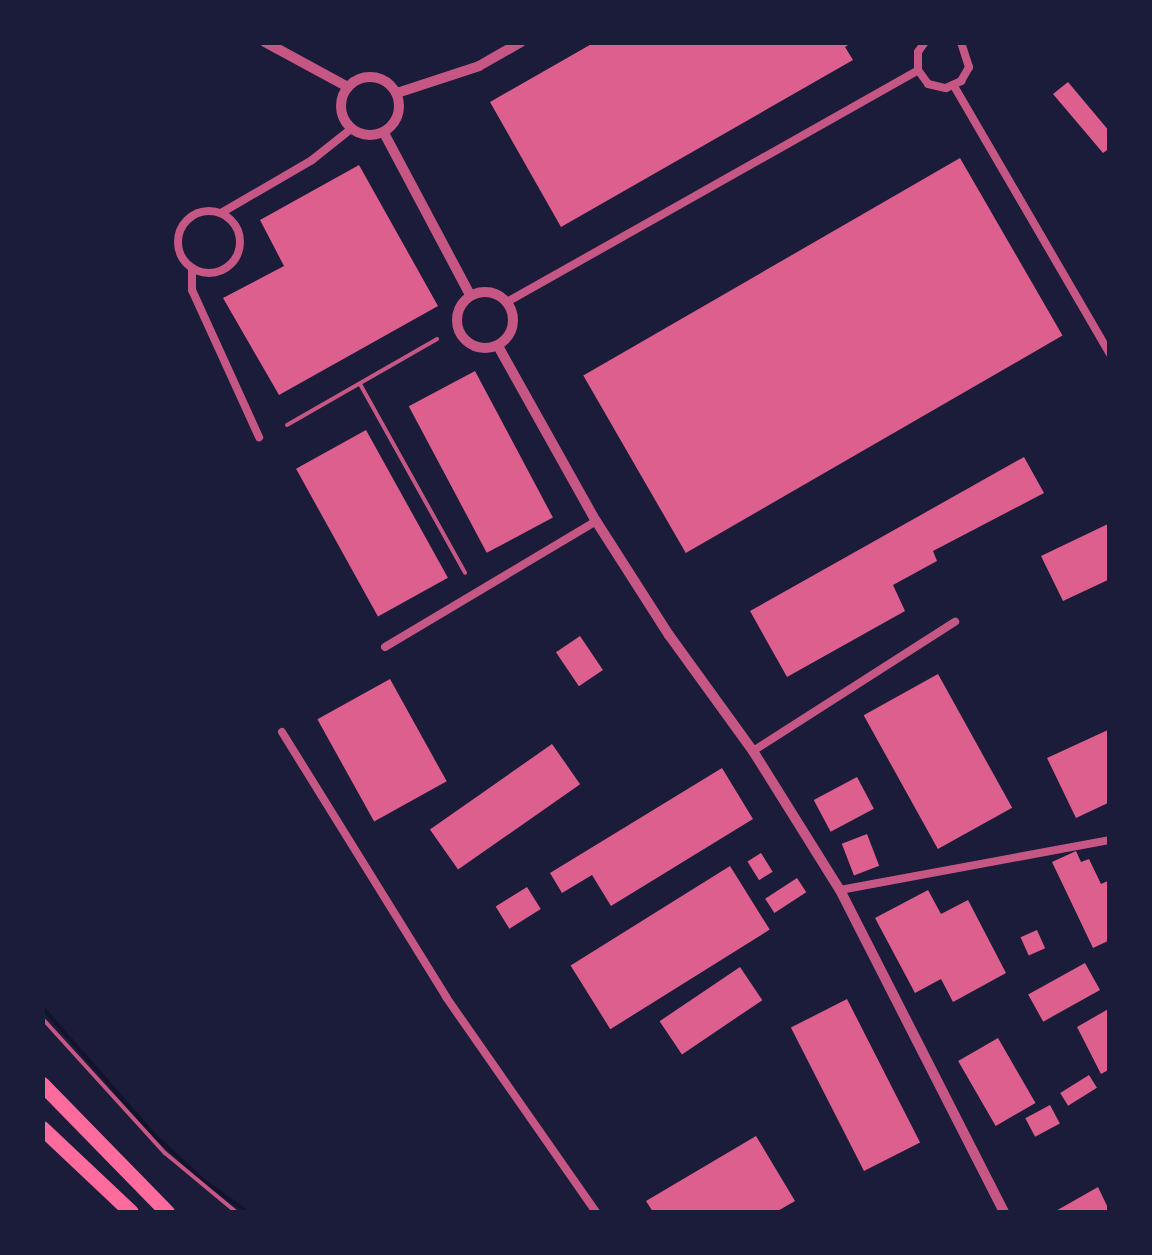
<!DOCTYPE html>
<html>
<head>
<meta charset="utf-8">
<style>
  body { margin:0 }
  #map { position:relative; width:1152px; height:1255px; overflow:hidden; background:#1b1b3a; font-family:Signika,sans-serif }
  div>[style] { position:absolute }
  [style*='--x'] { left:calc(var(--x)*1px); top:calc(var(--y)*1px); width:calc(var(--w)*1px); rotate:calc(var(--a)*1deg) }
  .stream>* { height:4px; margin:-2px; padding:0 2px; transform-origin:2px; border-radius:2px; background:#12122b }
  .building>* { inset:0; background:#dd5f8e; transform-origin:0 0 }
  .service>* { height:4px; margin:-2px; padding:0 2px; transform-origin:2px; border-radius:2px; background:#c65784 }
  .minor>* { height:8px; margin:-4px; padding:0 4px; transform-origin:4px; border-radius:4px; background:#c65784 }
  .minor>.ring { margin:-4px; padding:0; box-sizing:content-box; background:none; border:8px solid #c65784; border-radius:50% }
  .tertiary>* { height:10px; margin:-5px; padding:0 5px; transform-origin:5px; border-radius:5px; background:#c65784 }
  .tertiary>.ring { margin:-5px; padding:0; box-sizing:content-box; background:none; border:10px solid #c65784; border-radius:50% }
  .motorway>* { height:15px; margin:-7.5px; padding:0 7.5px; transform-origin:7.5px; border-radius:7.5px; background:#ff6b9d }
  span { translate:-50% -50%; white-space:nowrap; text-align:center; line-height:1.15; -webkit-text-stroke:8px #1b1b3a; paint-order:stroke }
  .frame { position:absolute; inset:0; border:45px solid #1b1b3a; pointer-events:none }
</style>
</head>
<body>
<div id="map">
  <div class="stream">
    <i style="--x:42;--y:1007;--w:171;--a:48.8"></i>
    <i style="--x:155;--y:1136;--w:68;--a:42.6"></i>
    <i style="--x:205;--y:1182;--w:52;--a:35.5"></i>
  </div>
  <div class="building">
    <i style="clip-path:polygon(595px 42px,853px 42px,845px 47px,853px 60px,561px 227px,490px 102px)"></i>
    <i style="clip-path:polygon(1068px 82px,1110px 132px,1110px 148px,1103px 153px,1053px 94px)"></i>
    <i style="left:960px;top:158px;width:205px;height:435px;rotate:60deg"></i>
    <i style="clip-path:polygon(359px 165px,438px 306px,279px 395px,223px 298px,284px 266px,260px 220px)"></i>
    <i style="left:475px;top:371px;width:166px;height:75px;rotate:62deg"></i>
    <i style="left:366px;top:430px;width:169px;height:80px;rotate:61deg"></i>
    <i style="clip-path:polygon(1024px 457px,1044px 493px,933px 551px,937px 561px,893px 585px,905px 611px,787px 677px,750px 611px)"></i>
    <i style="clip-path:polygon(1110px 523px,1110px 579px,1063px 601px,1041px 556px)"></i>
    <i style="left:580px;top:636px;width:41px;height:29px;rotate:56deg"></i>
    <i style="left:938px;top:674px;width:153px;height:85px;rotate:61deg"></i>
    <i style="left:390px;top:679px;width:117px;height:83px;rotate:61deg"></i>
    <i style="clip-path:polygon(1110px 729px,1110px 802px,1076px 818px,1047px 758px)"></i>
    <i style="left:552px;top:744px;width:49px;height:149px;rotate:55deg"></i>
    <i style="clip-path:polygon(722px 768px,753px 819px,611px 906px,592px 875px,562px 893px,550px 873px)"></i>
    <i style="left:857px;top:777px;width:36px;height:49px;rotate:62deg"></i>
    <i style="left:867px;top:834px;width:34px;height:27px;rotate:69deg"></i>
    <i style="clip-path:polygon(1076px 851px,1081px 862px,1089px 859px,1101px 884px,1110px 880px,1110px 940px,1093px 948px,1052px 862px)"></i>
    <i style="left:761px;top:853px;width:22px;height:16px;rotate:58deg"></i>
    <i style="left:730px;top:866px;width:75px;height:188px;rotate:58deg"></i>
    <i style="left:797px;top:878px;width:17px;height:38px;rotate:57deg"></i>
    <i style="left:527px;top:887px;width:26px;height:37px;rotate:58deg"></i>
    <i style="clip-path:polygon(928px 890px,941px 914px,968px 900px,1006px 973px,953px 1002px,941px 979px,915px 993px,875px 918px)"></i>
    <i style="left:1037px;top:930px;width:20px;height:18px;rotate:66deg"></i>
    <i style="left:1085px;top:963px;width:31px;height:65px;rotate:61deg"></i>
    <i style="left:740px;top:967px;width:40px;height:97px;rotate:56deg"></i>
    <i style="left:847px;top:999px;width:161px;height:63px;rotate:63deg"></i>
    <i style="clip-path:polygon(1110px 1008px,1110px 1069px,1101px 1074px,1077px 1027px)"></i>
    <i style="left:998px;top:1038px;width:75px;height:46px;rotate:60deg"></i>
    <i style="left:1089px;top:1075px;width:15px;height:34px;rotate:58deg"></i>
    <i style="left:1050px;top:1105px;width:21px;height:28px;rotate:62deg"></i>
    <i style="clip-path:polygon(756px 1136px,795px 1201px,776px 1212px,653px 1212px,646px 1201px)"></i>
    <i style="clip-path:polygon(1098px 1187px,1110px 1212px,1054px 1212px)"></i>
  </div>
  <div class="service">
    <i style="--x:360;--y:384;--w:216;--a:60.9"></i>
    <i style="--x:287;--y:425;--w:173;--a:-29.8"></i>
    <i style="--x:42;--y:1018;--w:183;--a:47.7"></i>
    <i style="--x:165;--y:1153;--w:92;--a:39.7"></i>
    <i style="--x:42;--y:1212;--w:1;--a:0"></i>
  </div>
  <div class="minor">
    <i style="--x:925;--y:42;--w:12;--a:125"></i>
    <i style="--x:918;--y:52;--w:18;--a:90"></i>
    <i style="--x:918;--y:70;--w:17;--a:54"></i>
    <i style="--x:928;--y:84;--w:18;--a:13"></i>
    <i style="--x:946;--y:88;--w:17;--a:-25"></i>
    <i style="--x:961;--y:81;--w:16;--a:-60"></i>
    <i style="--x:969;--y:67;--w:26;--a:-108"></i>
    <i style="--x:954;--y:86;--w:310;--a:59.8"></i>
    <i class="ring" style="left:178px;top:211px;width:54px;height:54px"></i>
    <i style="--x:221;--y:213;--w:105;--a:-30.2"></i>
    <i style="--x:312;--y:160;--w:50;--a:-38.5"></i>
    <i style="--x:192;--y:268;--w:22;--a:90"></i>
    <i style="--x:192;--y:290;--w:162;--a:65.5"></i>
    <i style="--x:507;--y:302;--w:472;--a:-29.4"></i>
    <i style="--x:385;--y:647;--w:246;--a:-30.8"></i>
    <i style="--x:282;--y:732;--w:312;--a:58.2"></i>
    <i style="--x:446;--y:997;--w:262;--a:55.1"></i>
    <i style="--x:753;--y:751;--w:240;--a:-32.6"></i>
    <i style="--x:840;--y:890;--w:275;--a:-10.5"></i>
  </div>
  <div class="tertiary">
    <i style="--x:265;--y:42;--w:94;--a:28.5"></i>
    <i class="ring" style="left:341px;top:77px;width:48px;height:48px"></i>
    <i style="--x:397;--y:93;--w:86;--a:-18.2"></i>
    <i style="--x:479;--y:66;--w:48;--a:-29.7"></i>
    <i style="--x:384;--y:133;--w:183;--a:62"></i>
    <i class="ring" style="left:457px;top:292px;width:46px;height:46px"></i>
    <i style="--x:498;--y:346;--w:201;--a:60.8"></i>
    <i style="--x:596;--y:521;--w:135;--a:57.4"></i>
    <i style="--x:669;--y:635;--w:143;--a:54.1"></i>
    <i style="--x:753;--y:751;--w:164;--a:58"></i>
    <i style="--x:840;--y:890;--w:361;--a:63"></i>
  </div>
  <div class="motorway">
    <i style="--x:42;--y:1084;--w:179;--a:45.7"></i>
    <i style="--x:42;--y:1128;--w:122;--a:43.3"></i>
  </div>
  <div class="frame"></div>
</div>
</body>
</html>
